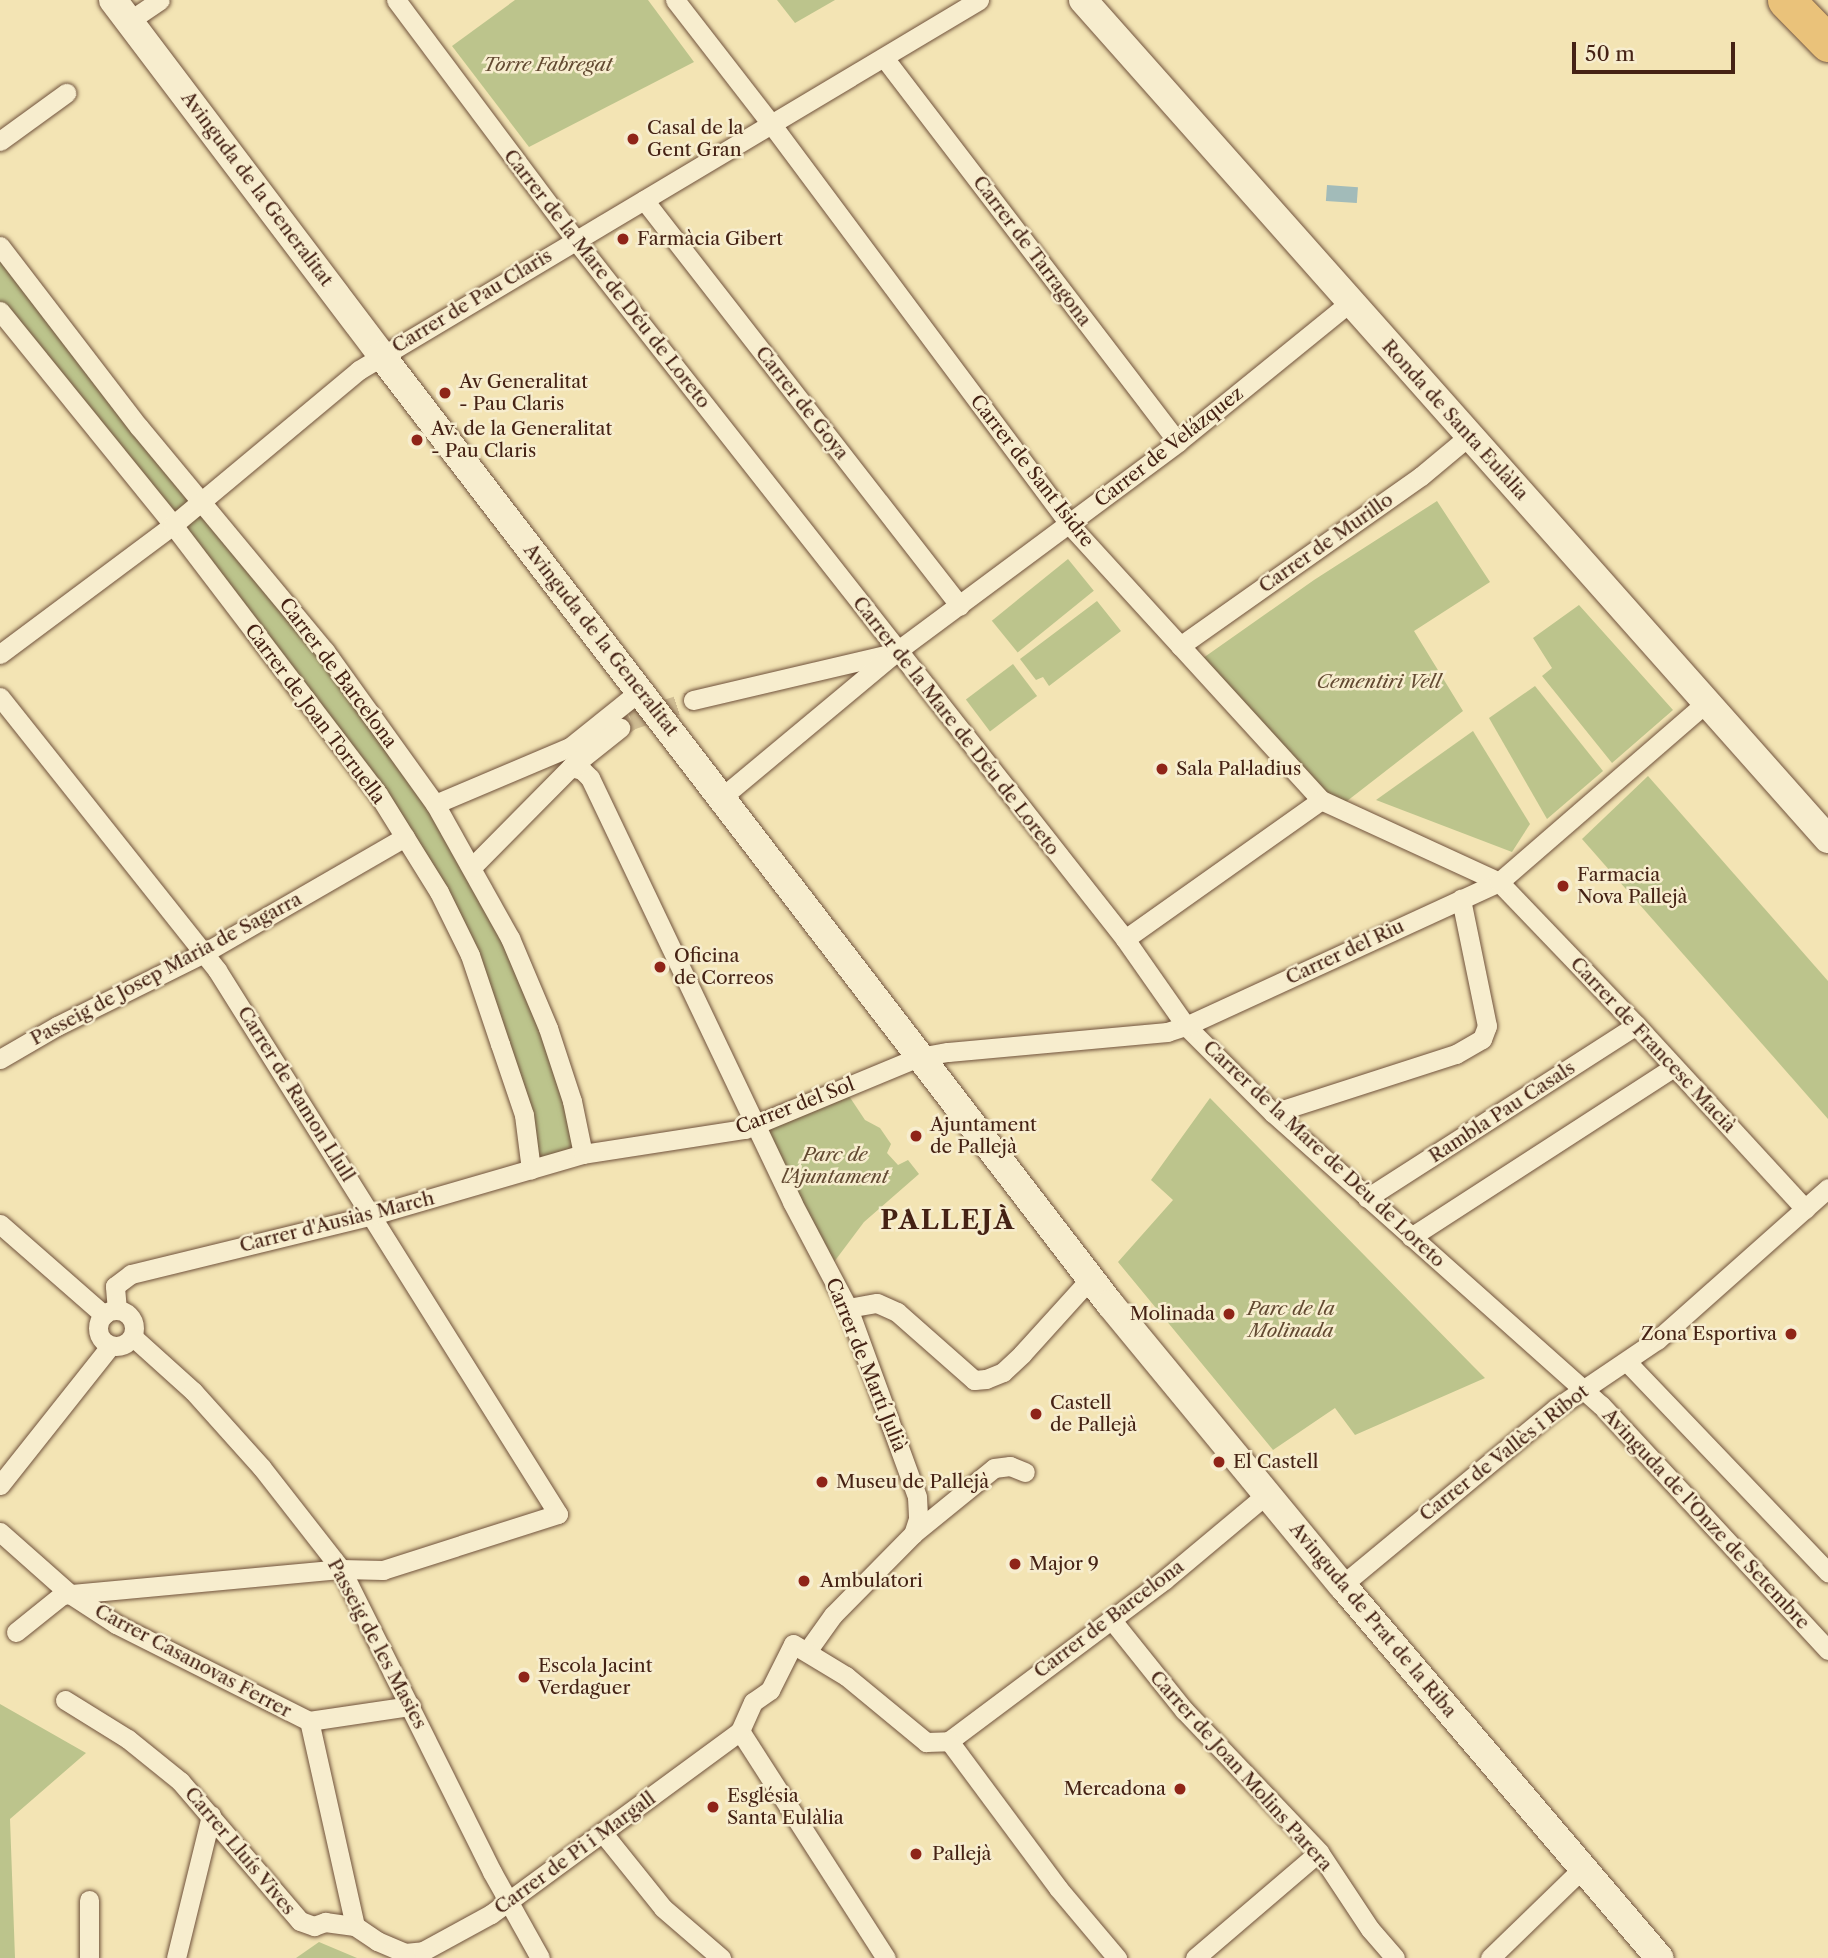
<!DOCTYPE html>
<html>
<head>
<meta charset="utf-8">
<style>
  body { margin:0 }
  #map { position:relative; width:1828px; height:1958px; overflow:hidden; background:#f3e4b4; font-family:"Libre Caslon Text",serif }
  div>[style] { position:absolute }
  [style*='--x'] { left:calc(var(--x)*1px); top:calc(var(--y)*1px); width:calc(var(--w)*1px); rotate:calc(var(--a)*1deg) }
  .green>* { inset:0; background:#bcc48c; transform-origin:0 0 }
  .water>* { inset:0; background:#a2bbb9; transform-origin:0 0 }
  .minor-tunnel>* { height:19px; margin-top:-9.5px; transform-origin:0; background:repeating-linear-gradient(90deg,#d0bd94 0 19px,transparent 0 29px) }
  .roads { filter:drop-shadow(0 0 2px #70523c) drop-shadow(0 0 2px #70523c) }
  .minor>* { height:19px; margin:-9.5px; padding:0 9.5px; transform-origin:9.5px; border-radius:9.5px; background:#f7edce }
  .minor>.ring { margin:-9.5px; padding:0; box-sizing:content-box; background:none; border:19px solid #f7edce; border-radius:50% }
  .secondary>* { height:28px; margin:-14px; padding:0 14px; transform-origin:14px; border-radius:14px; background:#f7edce }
  .motorway>* { height:37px; margin:-18.5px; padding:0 18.5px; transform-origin:18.5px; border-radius:18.5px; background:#eac27a }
  .dots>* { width:19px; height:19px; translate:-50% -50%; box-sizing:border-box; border:4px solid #f7edce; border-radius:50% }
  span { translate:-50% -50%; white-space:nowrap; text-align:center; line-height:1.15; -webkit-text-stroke:5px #f7edce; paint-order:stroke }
  .park-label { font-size:19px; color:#634a32; font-style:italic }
  .poi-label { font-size:19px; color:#452214 }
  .left { translate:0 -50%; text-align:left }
  .right { translate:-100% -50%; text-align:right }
  .street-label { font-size:19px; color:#452214 }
  .district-label { font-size:26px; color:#452214; font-weight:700; letter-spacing:2px }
  .scale { position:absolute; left:1572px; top:42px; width:163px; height:32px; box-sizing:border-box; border:4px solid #452214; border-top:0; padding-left:9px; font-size:21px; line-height:24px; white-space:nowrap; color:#452214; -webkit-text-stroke:5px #f7edce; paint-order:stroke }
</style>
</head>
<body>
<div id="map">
  <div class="green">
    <i style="clip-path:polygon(515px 0,648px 0,694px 62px,529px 147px,452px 46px)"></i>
    <i style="clip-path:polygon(777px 0,835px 0,795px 23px)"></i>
    <i style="clip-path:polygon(0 246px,325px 651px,510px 938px,583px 1154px,531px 1170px,470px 955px,378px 794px,0 311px)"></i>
    <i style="clip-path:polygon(1437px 501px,1490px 582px,1414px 631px,1463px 711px,1338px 808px,1196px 663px,1314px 580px)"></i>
    <i style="left:1068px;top:559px;width:41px;height:98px;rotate:51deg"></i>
    <i style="clip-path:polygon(1097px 601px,1121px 631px,1049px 686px,1043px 677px,1036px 680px,1020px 659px)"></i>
    <i style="clip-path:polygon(1579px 605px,1673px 710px,1612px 763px,1542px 676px,1552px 668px,1533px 638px)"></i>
    <i style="left:1013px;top:664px;width:40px;height:59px;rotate:53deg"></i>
    <i style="clip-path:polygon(1535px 686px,1603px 771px,1547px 819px,1489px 718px)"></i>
    <i style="clip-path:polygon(1473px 731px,1530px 824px,1512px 852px,1376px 800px)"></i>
    <i style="clip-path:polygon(1648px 776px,1828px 981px,1828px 1119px,1582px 839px)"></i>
    <i style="clip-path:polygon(843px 1087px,865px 1120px,880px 1128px,891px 1144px,887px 1153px,898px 1165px,908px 1160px,919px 1174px,864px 1222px,828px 1270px,754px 1123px)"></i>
    <i style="clip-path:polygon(1210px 1098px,1472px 1365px,1485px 1378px,1355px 1435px,1335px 1408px,1273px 1450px,1118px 1262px,1173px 1200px,1151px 1180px)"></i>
    <i style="clip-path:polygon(0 1704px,86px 1753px,10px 1819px,15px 1958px,0 1958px)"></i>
    <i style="clip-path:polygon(319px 1942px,357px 1958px,296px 1958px)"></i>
  </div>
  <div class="water">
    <i style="left:1327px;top:185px;width:31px;height:16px;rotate:4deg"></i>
  </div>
  <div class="minor-tunnel">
    <i style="--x:620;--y:728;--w:14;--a:-36"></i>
    <i style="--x:631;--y:720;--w:65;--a:-17.9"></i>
  </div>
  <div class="roads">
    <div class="minor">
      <i style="--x:396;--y:0;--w:301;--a:53.2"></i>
      <i style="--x:576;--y:241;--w:888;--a:51.81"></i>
      <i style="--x:1125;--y:939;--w:106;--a:55"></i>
      <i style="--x:1186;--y:1026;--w:123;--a:45"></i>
      <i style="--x:1273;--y:1113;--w:439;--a:41.7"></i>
      <i style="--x:1601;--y:1405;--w:334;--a:47.2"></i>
      <i style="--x:675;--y:0;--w:158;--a:52.2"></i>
      <i style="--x:772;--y:125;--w:497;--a:53.3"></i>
      <i style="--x:1069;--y:524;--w:374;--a:47.6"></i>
      <i style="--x:1321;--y:800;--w:196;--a:24.7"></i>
      <i style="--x:1499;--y:882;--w:198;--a:46.2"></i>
      <i style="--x:1636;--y:1025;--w:250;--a:47.4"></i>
      <i style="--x:129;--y:21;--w:37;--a:-34"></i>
      <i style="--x:885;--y:59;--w:482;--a:52.6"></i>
      <i style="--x:0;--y:141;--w:82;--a:-36"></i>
      <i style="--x:644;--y:200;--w:514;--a:52.11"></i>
      <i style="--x:0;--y:246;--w:228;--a:52.5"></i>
      <i style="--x:139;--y:427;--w:291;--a:50.3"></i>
      <i style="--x:325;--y:651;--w:188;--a:54.3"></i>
      <i style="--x:435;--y:804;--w:154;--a:60.8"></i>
      <i style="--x:510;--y:938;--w:98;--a:67.1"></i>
      <i style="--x:548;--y:1028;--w:77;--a:71.8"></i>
      <i style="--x:572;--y:1101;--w:54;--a:78.3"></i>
      <i style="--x:0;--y:311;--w:275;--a:51"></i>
      <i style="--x:173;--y:525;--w:338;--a:52.7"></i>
      <i style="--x:378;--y:794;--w:115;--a:58.1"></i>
      <i style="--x:439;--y:892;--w:70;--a:63.8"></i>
      <i style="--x:470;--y:955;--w:94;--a:71.4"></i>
      <i style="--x:500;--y:1044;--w:75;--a:71.3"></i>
      <i style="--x:524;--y:1115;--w:55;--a:82.7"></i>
      <i style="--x:1180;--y:646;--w:295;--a:-35.2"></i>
      <i style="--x:1421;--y:476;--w:62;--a:-39.8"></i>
      <i style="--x:0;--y:654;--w:216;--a:-36.7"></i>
      <i style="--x:173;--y:525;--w:242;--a:-39.8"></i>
      <i style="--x:359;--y:370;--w:722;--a:-30.83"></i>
      <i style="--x:0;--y:697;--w:349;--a:51.5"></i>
      <i style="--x:217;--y:970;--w:642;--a:57.92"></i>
      <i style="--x:558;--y:1514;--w:184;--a:162.3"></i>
      <i style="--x:383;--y:1570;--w:42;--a:-178.6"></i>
      <i style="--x:341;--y:1569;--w:280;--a:174.7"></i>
      <i style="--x:62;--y:1595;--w:59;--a:141.2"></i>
      <i style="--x:693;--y:700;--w:205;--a:-13.2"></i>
      <i style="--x:571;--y:767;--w:11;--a:15"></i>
      <i style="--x:582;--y:770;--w:11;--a:45"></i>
      <i style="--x:590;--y:778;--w:470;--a:64.5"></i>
      <i style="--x:792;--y:1202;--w:120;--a:62.2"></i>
      <i style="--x:848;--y:1308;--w:201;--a:69.9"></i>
      <i style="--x:917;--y:1497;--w:22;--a:87"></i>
      <i style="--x:918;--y:1519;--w:16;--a:108"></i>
      <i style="--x:913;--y:1534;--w:114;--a:134.6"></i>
      <i style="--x:833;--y:1615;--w:43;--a:125.5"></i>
      <i style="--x:722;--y:797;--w:228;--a:-39.8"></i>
      <i style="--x:897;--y:651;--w:350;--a:-36.6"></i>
      <i style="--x:1178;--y:442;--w:222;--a:-39.1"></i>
      <i style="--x:435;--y:804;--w:147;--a:-22.9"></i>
      <i style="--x:570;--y:747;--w:90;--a:-38.7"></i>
      <i style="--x:472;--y:867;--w:141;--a:-45.3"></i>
      <i style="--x:571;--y:767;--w:63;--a:-38.5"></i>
      <i style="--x:1125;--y:939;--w:240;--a:-35.3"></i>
      <i style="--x:0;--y:1059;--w:66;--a:-30.1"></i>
      <i style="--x:57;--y:1026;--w:164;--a:-26.4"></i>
      <i style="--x:204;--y:953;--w:232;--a:-30"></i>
      <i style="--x:1273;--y:1113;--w:192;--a:-17.9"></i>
      <i style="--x:1456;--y:1054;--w:30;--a:-30"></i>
      <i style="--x:1482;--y:1039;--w:14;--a:-69"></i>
      <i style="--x:1487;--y:1026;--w:130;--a:-101.6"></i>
      <i style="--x:1367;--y:1198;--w:320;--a:-32.7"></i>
      <i style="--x:0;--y:1224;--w:138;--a:41.2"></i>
      <i style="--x:1411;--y:1237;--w:313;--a:-32.9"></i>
      <i style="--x:848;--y:1308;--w:29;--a:-10"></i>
      <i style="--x:877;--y:1303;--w:22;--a:24"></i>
      <i style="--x:897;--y:1312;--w:103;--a:41.4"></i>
      <i style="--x:974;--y:1380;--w:12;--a:-5"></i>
      <i style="--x:986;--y:1379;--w:18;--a:-22"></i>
      <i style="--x:1003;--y:1372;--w:26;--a:-43"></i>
      <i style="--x:1022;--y:1354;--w:103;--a:-47.8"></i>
      <i class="ring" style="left:98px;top:1310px;width:17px;height:17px"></i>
      <i style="--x:117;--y:1310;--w:24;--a:-95"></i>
      <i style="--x:115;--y:1286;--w:20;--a:-37"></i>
      <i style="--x:131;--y:1274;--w:249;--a:-13.7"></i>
      <i style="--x:373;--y:1215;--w:219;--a:-16.2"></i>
      <i style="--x:583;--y:1154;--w:164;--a:-8.8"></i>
      <i style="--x:745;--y:1129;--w:188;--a:-22.5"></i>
      <i style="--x:919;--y:1057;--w:29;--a:-10"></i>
      <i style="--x:948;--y:1052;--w:220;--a:-5.2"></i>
      <i style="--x:1167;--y:1032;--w:20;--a:-18"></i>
      <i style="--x:1186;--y:1026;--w:345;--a:-24.7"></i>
      <i style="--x:1499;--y:882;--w:275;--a:-40.9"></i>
      <i style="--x:133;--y:1337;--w:81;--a:42"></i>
      <i style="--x:193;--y:1391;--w:103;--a:48.1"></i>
      <i style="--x:262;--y:1468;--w:128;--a:52"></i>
      <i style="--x:341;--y:1569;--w:339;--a:63.5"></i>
      <i style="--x:492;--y:1872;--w:98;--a:60.8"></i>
      <i style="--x:1627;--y:1362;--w:291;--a:46.3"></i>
      <i style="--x:0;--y:1485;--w:177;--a:-51.6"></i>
      <i style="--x:0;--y:1532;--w:94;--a:41.5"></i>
      <i style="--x:70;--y:1594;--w:55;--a:33.1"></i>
      <i style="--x:116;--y:1624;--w:216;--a:26.7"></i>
      <i style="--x:309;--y:1721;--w:103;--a:-8.4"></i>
      <i style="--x:913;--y:1534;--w:104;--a:-39.2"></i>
      <i style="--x:994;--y:1468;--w:16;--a:-7"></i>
      <i style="--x:1010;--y:1466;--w:16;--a:22"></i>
      <i style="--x:1342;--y:1585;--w:278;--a:-39.6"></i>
      <i style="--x:1556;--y:1408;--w:122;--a:-34"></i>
      <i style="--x:1657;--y:1340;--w:229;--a:-41.6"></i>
      <i style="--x:1111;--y:1619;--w:117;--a:51.3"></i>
      <i style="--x:1184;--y:1710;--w:196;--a:46.4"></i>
      <i style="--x:1319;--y:1852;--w:92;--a:56.5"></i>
      <i style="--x:1370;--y:1929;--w:38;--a:49"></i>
      <i style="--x:65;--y:1700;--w:74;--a:31.8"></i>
      <i style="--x:128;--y:1739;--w:67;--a:38.9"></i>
      <i style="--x:180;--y:1781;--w:184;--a:49.4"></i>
      <i style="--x:300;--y:1921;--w:15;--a:20"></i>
      <i style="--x:314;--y:1926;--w:12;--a:-20"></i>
      <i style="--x:325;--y:1922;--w:30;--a:8"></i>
      <i style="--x:355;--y:1926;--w:210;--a:-102.6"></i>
      <i style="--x:740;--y:1731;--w:270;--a:57.3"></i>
      <i style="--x:949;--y:1741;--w:269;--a:-36.8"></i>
      <i style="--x:1164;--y:1580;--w:134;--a:-39.9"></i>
      <i style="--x:602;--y:1832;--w:97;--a:51.2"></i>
      <i style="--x:663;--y:1908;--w:77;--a:40.8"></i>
      <i style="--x:89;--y:1900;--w:58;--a:90"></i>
      <i style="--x:355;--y:1926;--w:27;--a:34"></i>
      <i style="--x:377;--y:1941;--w:30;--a:23"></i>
      <i style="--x:405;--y:1953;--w:18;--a:-6"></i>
      <i style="--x:423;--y:1951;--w:77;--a:-28.6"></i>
      <i style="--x:491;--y:1914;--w:309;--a:-36.3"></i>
      <i style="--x:740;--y:1731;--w:32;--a:-66"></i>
      <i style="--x:753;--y:1702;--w:21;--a:-35"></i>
      <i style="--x:770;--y:1690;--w:51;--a:-63.4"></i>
      <i style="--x:793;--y:1644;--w:62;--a:31.1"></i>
      <i style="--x:846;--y:1676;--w:104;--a:39.5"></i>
      <i style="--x:926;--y:1742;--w:23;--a:-2"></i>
      <i style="--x:949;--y:1741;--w:183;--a:53.4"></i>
      <i style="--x:1058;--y:1888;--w:92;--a:49.9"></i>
      <i style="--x:176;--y:1958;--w:147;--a:-76.2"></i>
      <i style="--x:1195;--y:1958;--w:163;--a:-40.5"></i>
      <i style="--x:1490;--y:1958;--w:129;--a:-44.1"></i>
    </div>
    <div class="secondary">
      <i style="--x:113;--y:0;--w:445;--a:52.9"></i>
      <i style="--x:381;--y:355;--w:1197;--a:52.47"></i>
      <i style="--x:1110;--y:1304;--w:364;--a:50.5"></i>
      <i style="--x:1342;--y:1585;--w:490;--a:49.6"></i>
      <i style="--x:1083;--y:0;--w:1122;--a:48.4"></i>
    </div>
    <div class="motorway">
      <i style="--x:1786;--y:0;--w:60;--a:45.7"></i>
    </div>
  </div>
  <div class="dots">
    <i style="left:633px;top:139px;background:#8f2418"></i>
    <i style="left:623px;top:239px;background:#8f2418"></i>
    <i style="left:445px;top:393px;background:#8f2418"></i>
    <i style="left:417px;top:440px;background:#8f2418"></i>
    <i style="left:1162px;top:769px;background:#8f2418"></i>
    <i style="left:1563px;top:886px;background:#8f2418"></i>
    <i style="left:660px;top:967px;background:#8f2418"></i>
    <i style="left:916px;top:1136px;background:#8f2418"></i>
    <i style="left:1229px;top:1314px;background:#8f2418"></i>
    <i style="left:1791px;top:1334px;background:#8f2418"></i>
    <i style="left:1036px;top:1414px;background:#8f2418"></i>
    <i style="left:1219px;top:1462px;background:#8f2418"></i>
    <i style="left:822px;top:1482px;background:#8f2418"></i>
    <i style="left:1015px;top:1564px;background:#8f2418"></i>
    <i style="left:804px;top:1581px;background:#8f2418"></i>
    <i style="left:524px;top:1677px;background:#8f2418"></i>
    <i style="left:1180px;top:1789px;background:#8f2418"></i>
    <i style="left:713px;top:1807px;background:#8f2418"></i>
    <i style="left:916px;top:1854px;background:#8f2418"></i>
  </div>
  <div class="park-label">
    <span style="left:548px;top:65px">Torre Fabregat</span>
    <span style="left:1379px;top:682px">Cementiri Vell</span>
    <span style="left:835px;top:1166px">Parc de<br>l'Ajuntament</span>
    <span style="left:1291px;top:1320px">Parc de la<br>Molinada</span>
  </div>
  <div class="poi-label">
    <span class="left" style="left:647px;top:139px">Casal de la<br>Gent Gran</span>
    <span class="left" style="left:637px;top:239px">Farmàcia Gibert</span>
    <span class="left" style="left:459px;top:393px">Av Generalitat<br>- Pau Claris</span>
    <span class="left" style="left:431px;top:440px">Av. de la Generalitat<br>- Pau Claris</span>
    <span class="left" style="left:1176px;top:769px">Sala Pal·ladius</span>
    <span class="left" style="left:1577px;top:886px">Farmacia<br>Nova Pallejà</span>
    <span class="left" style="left:674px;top:967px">Oficina<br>de Correos</span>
    <span class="left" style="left:930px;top:1136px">Ajuntament<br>de Pallejà</span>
    <span class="right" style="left:1215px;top:1314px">Molinada</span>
    <span class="right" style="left:1777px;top:1334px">Zona Esportiva</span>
    <span class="left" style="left:1050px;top:1414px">Castell<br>de Pallejà</span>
    <span class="left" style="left:1233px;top:1462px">El Castell</span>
    <span class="left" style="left:836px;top:1482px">Museu de Pallejà</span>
    <span class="left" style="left:1029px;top:1564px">Major 9</span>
    <span class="left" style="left:820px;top:1581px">Ambulatori</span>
    <span class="left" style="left:538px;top:1677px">Escola Jacint<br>Verdaguer</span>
    <span class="right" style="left:1166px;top:1789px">Mercadona</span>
    <span class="left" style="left:727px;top:1807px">Església<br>Santa Eulàlia</span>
    <span class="left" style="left:932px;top:1854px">Pallejà</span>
  </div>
  <div class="street-label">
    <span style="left:257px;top:189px;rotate:53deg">Avinguda de la Generalitat</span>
    <span style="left:1032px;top:251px;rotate:53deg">Carrer de Tarragona</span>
    <span style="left:607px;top:279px;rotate:52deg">Carrer de la Mare de Déu de Loreto</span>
    <span style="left:472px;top:301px;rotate:-31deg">Carrer de Pau Claris</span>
    <span style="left:802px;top:403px;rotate:52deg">Carrer de Goya</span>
    <span style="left:1455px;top:420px;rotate:48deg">Ronda de Santa Eulàlia</span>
    <span style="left:1169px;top:447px;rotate:-38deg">Carrer de Velázquez</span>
    <span style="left:1032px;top:471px;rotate:52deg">Carrer de Sant Isidre</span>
    <span style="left:1326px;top:543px;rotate:-35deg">Carrer de Murillo</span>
    <span style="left:601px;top:640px;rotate:52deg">Avinguda de la Generalitat</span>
    <span style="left:338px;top:673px;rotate:53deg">Carrer de Barcelona</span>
    <span style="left:315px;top:714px;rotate:53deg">Carrer de Joan Torruella</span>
    <span style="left:956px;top:726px;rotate:52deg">Carrer de la Mare de Déu de Loreto</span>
    <span style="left:1345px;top:952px;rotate:-25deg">Carrer del Riu</span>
    <span style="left:166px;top:969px;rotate:-28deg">Passeig de Josep Maria de Sagarra</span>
    <span style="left:1653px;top:1045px;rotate:47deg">Carrer de Francesc Macià</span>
    <span style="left:296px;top:1094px;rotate:58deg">Carrer de Ramon Llull</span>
    <span style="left:795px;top:1106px;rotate:-21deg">Carrer del Sol</span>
    <span style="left:1502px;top:1112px;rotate:-33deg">Rambla Pau Casals</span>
    <span style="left:1324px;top:1154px;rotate:43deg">Carrer de la Mare de Déu de Loreto</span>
    <span style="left:337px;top:1222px;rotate:-14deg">Carrer d'Ausiàs March</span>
    <span style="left:866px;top:1365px;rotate:68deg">Carrer de Martí Julià</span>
    <span style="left:1504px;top:1453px;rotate:-38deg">Carrer de Vallès i Ribot</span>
    <span style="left:1706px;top:1519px;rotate:47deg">Avinguda de l'Onze de Setembre</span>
    <span style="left:1109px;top:1619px;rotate:-37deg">Carrer de Barcelona</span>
    <span style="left:1373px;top:1620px;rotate:50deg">Avinguda de Prat de la Riba</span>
    <span style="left:377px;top:1644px;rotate:62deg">Passeig de les Masies</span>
    <span style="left:193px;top:1661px;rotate:28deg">Carrer Casanovas Ferrer</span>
    <span style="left:1241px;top:1771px;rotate:48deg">Carrer de Joan Molins Parera</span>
    <span style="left:240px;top:1851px;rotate:50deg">Carrer Lluís Vives</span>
    <span style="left:575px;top:1853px;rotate:-36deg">Carrer de Pi i Margall</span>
  </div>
  <div class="district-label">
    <span style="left:948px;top:1221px">PALLEJÀ</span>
  </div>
  <div class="scale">50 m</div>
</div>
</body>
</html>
